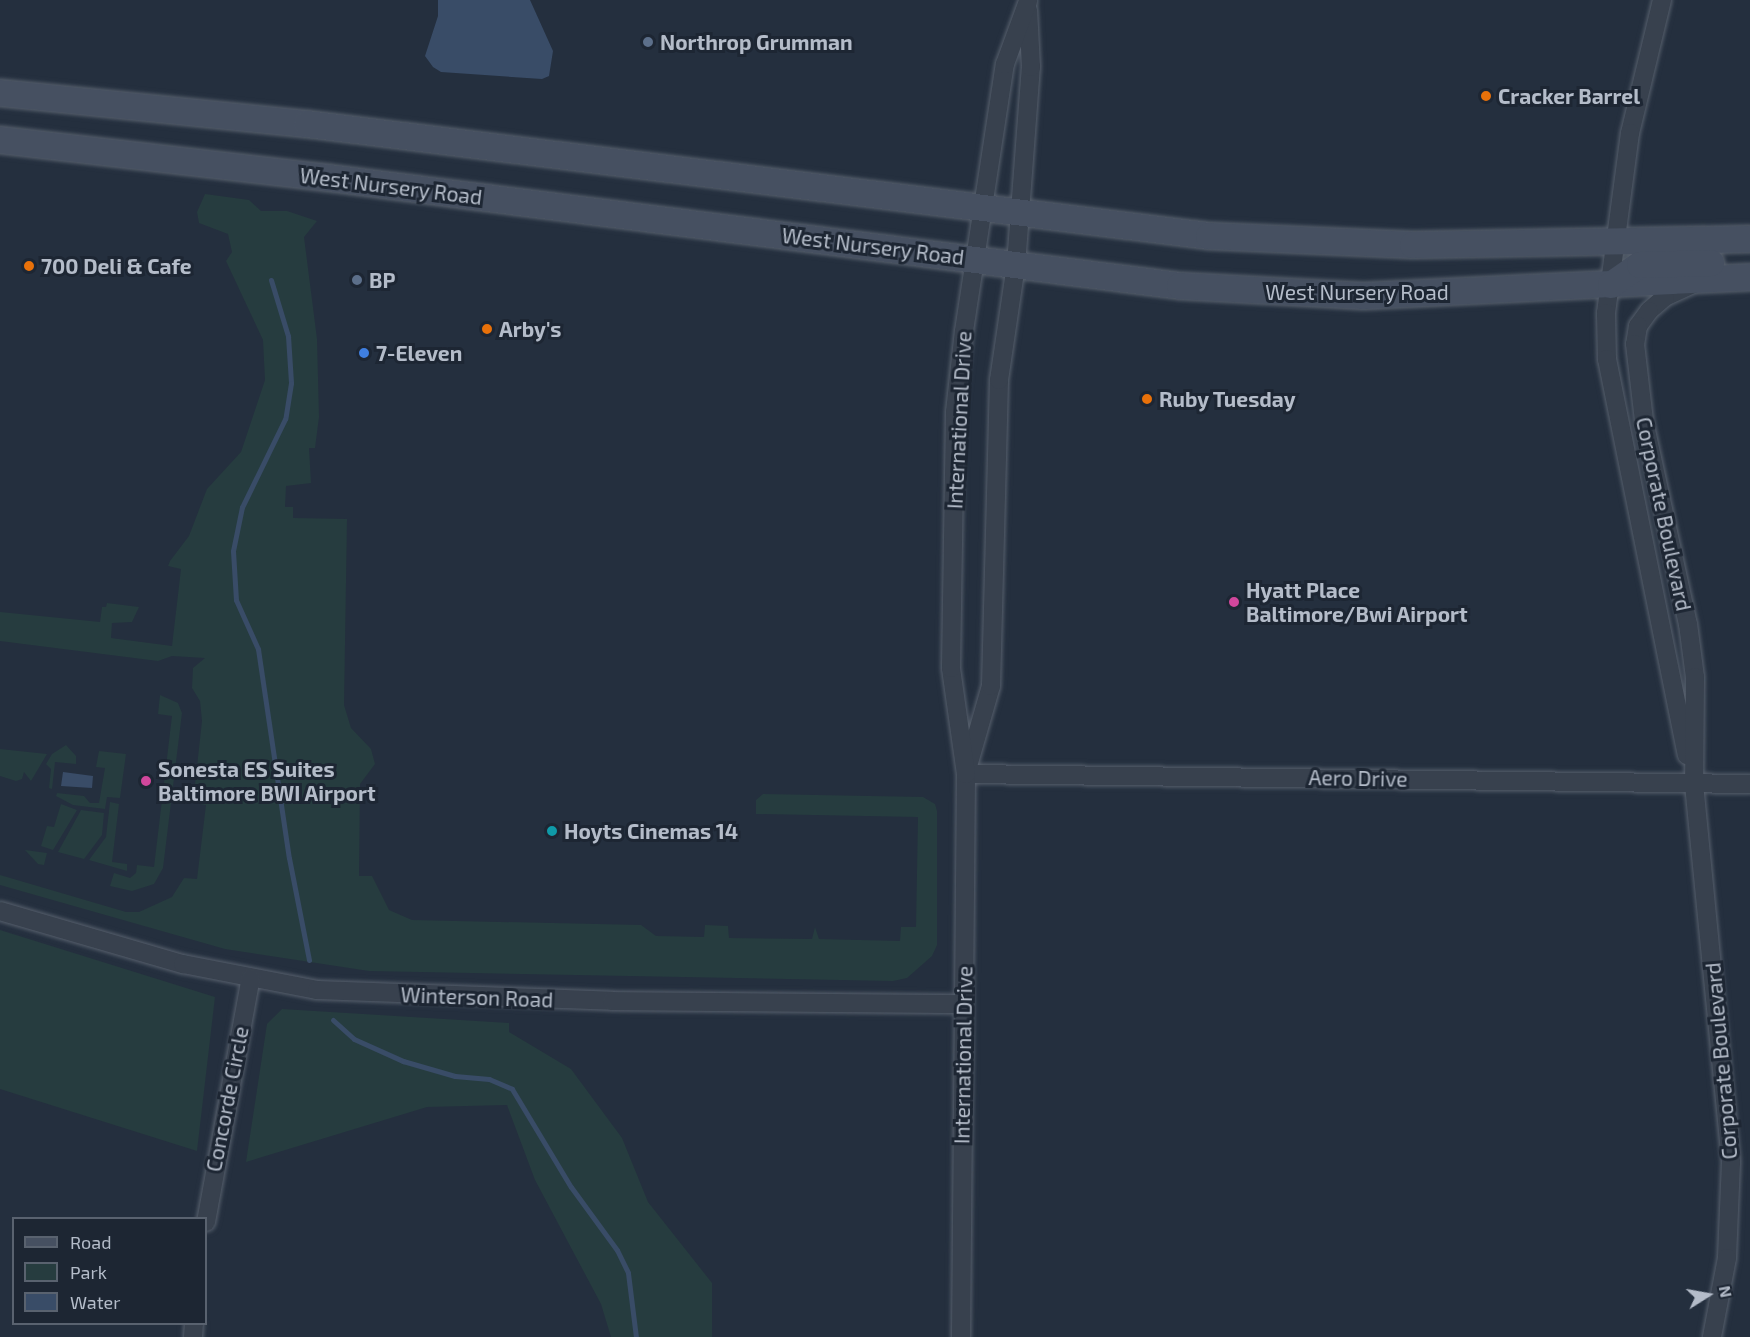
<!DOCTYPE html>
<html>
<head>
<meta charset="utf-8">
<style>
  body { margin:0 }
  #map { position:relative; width:1750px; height:1337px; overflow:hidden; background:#242f3e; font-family:"Exo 2",sans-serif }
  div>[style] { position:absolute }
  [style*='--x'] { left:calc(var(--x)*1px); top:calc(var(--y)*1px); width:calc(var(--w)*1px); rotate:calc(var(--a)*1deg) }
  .green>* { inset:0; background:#263c3f }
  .water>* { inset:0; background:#394c67 }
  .stream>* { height:5px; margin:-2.5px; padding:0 2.5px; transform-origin:2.5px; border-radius:2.5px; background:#394c67 }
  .roads { filter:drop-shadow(0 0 2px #565f6c) drop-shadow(0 0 2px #565f6c) }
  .minor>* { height:18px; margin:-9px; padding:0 9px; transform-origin:9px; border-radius:9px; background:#38414e }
  .secondary>* { height:26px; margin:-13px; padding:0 13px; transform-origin:13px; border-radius:13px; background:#465061 }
  .dots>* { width:16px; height:16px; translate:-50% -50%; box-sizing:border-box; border:3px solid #1d2633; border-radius:50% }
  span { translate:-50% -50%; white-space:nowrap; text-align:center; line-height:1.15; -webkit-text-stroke:6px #1d2633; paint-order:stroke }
  .poi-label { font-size:21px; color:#b4bcc9; font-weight:700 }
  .left { translate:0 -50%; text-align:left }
  .street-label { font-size:21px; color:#b4bcc9 }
  .legend { position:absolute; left:12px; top:1217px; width:195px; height:108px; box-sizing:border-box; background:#1d2633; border:2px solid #59626f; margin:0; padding:8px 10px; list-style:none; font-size:18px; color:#b4bcc9 }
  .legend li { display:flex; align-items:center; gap:12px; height:30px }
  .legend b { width:30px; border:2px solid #59626f }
  .north { position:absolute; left:1678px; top:1265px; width:60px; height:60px; -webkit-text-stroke:4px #1d2633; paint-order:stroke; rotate:79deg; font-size:16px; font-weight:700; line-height:24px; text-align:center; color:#b4bcc9 }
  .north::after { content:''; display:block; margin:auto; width:21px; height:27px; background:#b4bcc9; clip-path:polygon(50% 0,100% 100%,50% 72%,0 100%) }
</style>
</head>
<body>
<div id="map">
  <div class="green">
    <i style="clip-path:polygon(205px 194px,249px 200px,261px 211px,287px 211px,317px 221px,304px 237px,317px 339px,319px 417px,315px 448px,309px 448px,311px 483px,286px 486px,285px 507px,293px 507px,293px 518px,347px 519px,344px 705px,351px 728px,371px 749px,375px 764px,360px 784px,359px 876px,372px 876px,389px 910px,412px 920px,641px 925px,656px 936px,704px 937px,705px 925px,728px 926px,729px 938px,812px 939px,815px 927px,819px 939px,900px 941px,901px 927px,916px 927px,918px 817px,756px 814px,756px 800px,763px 794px,923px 797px,935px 804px,937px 811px,937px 945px,932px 956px,907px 978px,893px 981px,369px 971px,225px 949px,0 885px,0 875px,126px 912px,139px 912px,172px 897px,184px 878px,197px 879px,206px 805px,193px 803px,202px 721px,200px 701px,192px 688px,193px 668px,205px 658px,172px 656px,158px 661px,0 641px,0 612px,100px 622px,102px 607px,106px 607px,107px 603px,139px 607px,132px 622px,112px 623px,111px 638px,172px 646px,181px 569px,168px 566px,170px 561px,189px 536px,207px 489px,241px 452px,265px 380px,263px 340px,226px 261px,232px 252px,228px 234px,199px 223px,197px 212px)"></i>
    <i style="clip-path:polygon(160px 695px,178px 703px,182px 713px,163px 868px,154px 884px,132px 891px,110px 886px,114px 873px,130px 878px,136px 873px,137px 865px,154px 867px,172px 716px,158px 714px)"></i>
    <i style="clip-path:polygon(66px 745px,76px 756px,76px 764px,55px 762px,52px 789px,49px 788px,51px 769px,46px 764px,52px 754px)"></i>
    <i style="clip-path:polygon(0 749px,47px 754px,31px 781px,24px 772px,22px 779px,16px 781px,0 776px)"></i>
    <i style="clip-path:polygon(99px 751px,126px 754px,120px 798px,107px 797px,105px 809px,73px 805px,56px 796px,57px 793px,84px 796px,90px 803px,99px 803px,105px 768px,96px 767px)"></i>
    <i style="clip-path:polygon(110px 802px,119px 804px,112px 862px,127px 864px,127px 871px,89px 860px,106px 837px)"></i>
    <i style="clip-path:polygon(61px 804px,77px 810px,53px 850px,41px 846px,47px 826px,54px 827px)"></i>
    <i style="clip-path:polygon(81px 810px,104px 813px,102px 835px,84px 859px,58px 852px)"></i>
    <i style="clip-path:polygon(25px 850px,47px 853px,44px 865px,38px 864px)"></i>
    <i style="clip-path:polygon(0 930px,215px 997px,197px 1151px,0 1089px)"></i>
    <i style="clip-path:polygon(282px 1009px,509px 1023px,509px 1032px,571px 1069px,622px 1138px,648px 1202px,712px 1283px,712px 1337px,611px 1337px,601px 1304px,535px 1180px,507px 1105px,427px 1107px,246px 1162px,267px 1024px)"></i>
  </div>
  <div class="water">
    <i style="clip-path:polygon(438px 0,530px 0,553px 51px,549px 76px,542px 79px,441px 72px,433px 67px,425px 56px,438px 16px)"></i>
    <i style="clip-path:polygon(63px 772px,93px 776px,92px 788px,61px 786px)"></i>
  </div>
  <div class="stream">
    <i style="--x:271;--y:280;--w:59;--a:73.1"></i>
    <i style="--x:288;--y:336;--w:47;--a:86.3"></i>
    <i style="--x:291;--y:383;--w:36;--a:99"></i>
    <i style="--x:285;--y:419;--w:98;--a:116"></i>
    <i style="--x:242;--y:507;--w:45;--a:101.6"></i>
    <i style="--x:233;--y:551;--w:49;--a:86.5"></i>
    <i style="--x:236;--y:600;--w:54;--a:65.8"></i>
    <i style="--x:258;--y:649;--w:211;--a:81.6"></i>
    <i style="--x:289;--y:858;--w:104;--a:78.9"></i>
    <i style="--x:333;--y:1020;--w:28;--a:42"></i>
    <i style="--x:354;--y:1039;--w:54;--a:24.2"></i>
    <i style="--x:403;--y:1061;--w:54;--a:16.1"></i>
    <i style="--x:455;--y:1076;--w:34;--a:5"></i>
    <i style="--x:489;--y:1079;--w:25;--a:23"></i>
    <i style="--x:512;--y:1089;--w:114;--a:59"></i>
    <i style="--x:571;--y:1187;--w:78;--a:53.9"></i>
    <i style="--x:617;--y:1250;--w:25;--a:64"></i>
    <i style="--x:628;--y:1273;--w:64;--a:82.9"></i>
  </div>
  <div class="roads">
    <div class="minor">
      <i style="--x:1662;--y:0;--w:137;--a:103.5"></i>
      <i style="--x:1630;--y:133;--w:182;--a:97.6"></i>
      <i style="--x:1606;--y:313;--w:46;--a:88.8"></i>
      <i style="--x:1607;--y:359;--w:404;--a:78.6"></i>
      <i style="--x:1695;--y:283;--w:33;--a:155"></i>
      <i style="--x:1665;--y:297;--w:21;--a:139"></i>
      <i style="--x:1649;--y:311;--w:19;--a:126"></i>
      <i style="--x:1638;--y:326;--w:18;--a:99"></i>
      <i style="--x:1635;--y:344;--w:78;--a:83.3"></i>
      <i style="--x:1644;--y:421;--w:208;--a:77.8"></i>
      <i style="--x:1688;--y:624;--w:53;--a:82.5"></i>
      <i style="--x:1695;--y:677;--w:107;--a:90.5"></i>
      <i style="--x:1694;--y:784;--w:380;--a:84.4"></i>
      <i style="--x:1731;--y:1162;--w:96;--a:92.4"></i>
      <i style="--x:1727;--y:1258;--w:80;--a:100.8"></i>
      <i style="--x:968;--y:766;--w:83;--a:-74"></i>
      <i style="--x:991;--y:686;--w:306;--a:-88.5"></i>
      <i style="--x:999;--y:380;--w:116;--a:-81.6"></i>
      <i style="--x:1016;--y:265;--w:199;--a:-85.7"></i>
      <i style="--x:1031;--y:67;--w:57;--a:-93"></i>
      <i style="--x:966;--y:774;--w:784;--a:0.73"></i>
      <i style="--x:0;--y:911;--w:191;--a:16.2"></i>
      <i style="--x:183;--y:964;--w:136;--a:11"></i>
      <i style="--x:317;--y:990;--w:295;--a:2.1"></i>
      <i style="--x:612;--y:1001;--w:352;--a:0.5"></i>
      <i style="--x:206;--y:1222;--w:248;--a:-79.6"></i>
      <i style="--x:193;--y:1337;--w:13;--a:-86"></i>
      <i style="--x:961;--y:1337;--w:563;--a:-89.49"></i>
      <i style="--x:966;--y:774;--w:107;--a:-98.1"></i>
      <i style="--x:951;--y:668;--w:256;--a:-89.1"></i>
      <i style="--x:955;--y:412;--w:81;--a:-83.7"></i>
      <i style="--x:964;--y:331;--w:270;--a:-81.3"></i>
      <i style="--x:1005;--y:64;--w:67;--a:-69.9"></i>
    </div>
    <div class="secondary">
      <i style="--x:0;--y:93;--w:309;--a:5.8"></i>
      <i style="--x:307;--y:124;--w:909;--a:7.08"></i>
      <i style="--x:1209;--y:236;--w:204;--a:2.5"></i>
      <i style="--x:1413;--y:245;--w:337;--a:-1"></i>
      <i style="--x:0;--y:140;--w:331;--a:6.6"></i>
      <i style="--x:329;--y:178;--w:858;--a:7.23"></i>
      <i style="--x:1180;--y:286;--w:184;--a:3.1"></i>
      <i style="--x:1364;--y:296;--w:386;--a:-2.8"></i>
      <i style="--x:1611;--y:285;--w:35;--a:-35"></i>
      <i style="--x:1640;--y:265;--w:71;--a:-1.6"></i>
    </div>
  </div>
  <div class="dots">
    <i style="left:648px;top:42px;background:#5c6f8a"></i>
    <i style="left:1486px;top:96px;background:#e8710a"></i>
    <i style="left:29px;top:266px;background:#e8710a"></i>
    <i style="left:357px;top:280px;background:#5c6f8a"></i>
    <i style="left:487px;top:329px;background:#e8710a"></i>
    <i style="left:364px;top:353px;background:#3f7fe0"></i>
    <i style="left:1147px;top:399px;background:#e8710a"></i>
    <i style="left:1234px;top:602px;background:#d1479c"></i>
    <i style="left:146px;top:781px;background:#d1479c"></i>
    <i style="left:552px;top:831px;background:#0f9aa8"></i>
  </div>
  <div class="poi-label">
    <span class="left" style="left:660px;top:42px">Northrop Grumman</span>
    <span class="left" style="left:1498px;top:96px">Cracker Barrel</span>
    <span class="left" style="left:41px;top:266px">700 Deli &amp; Cafe</span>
    <span class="left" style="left:369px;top:280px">BP</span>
    <span class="left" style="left:499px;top:329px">Arby's</span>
    <span class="left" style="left:376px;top:353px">7-Eleven</span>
    <span class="left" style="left:1159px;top:399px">Ruby Tuesday</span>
    <span class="left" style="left:1246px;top:602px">Hyatt Place<br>Baltimore/Bwi Airport</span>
    <span class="left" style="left:158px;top:781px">Sonesta ES Suites<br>Baltimore BWI Airport</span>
    <span class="left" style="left:564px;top:831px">Hoyts Cinemas 14</span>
  </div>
  <div class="street-label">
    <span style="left:391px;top:186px;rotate:7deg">West Nursery Road</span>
    <span style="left:873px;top:246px;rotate:7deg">West Nursery Road</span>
    <span style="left:1357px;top:292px">West Nursery Road</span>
    <span style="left:959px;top:420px;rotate:-87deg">International Drive</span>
    <span style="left:1664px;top:514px;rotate:78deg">Corporate Boulevard</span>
    <span style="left:1358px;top:778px;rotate:1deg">Aero Drive</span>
    <span style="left:477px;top:997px;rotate:2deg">Winterson Road</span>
    <span style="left:963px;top:1055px;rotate:-89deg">International Drive</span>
    <span style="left:1721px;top:1061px;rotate:-95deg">Corporate Boulevard</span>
    <span style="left:227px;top:1099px;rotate:-79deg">Concorde Circle</span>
  </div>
  <ul class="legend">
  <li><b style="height:8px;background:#465061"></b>Road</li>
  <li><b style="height:16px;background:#263c3f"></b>Park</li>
  <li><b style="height:16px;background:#394c67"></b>Water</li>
  </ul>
  <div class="north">N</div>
</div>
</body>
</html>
